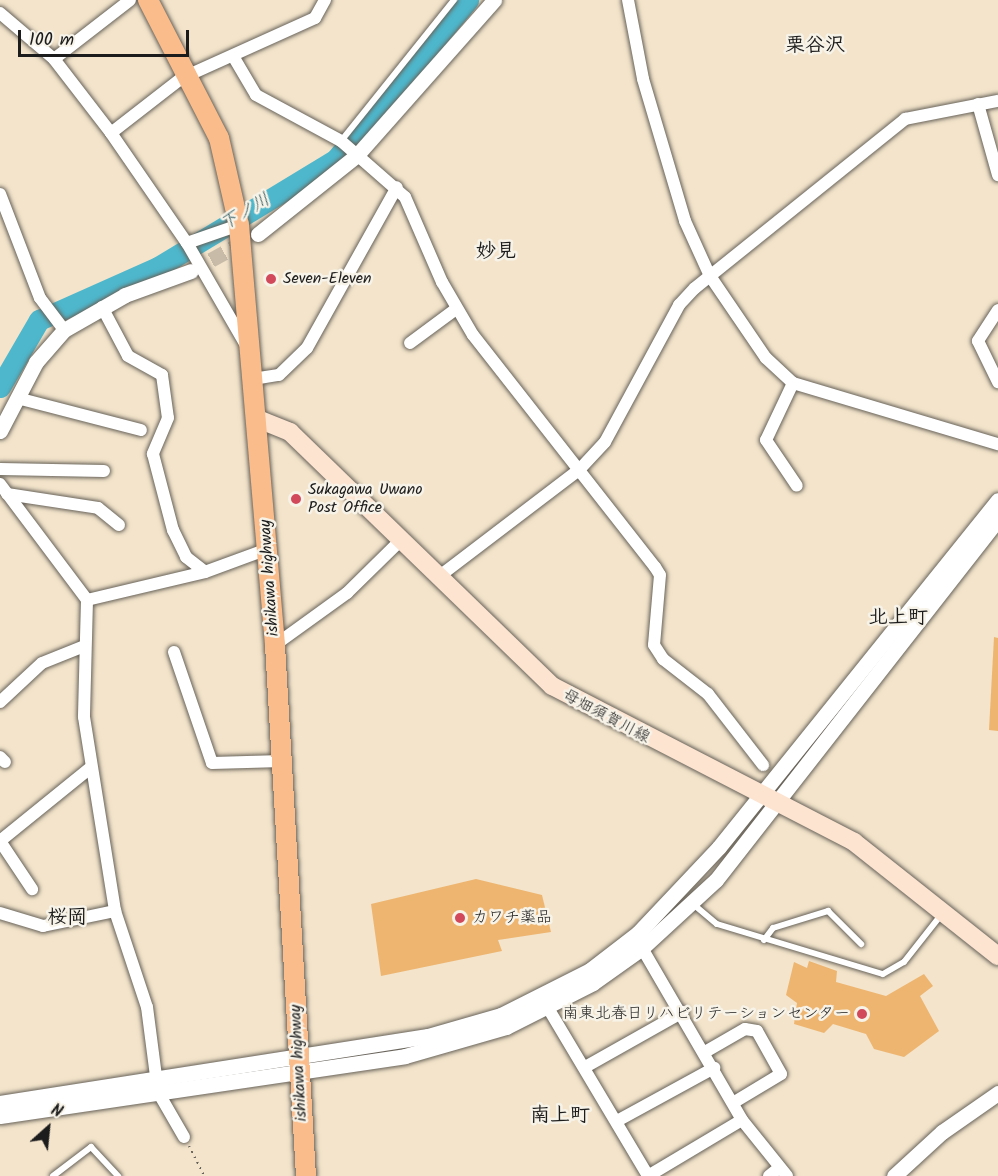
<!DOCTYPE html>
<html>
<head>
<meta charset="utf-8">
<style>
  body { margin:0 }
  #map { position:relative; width:998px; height:1176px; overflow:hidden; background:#f3e4cb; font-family:Kalam,"Klee One",sans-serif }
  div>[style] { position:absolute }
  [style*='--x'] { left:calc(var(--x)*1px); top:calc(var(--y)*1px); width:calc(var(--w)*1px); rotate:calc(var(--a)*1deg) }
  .river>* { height:21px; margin:-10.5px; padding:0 10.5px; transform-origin:10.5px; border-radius:10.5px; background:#4eb7cc }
  .building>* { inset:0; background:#eeb570 }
  .tertiary-tunnel>* { height:15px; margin-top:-7.5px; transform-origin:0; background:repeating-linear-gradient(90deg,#c8bca8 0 15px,transparent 0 23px) }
  .path>* { height:2px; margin-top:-1px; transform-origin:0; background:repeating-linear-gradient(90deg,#676259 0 1.5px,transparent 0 6px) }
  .roads { filter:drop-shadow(0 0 2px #676259) drop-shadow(0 0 2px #676259) }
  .service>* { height:6px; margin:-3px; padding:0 3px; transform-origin:3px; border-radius:3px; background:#fff }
  .minor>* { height:12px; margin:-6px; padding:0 6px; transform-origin:6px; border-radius:6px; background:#fff }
  .tertiary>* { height:15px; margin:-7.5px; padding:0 7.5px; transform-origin:7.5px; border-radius:7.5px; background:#fff }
  .secondary>* { height:18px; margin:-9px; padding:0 9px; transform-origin:9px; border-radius:9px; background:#fde4d1 }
  .primary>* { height:20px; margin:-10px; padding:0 10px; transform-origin:10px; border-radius:10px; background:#fabc8b }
  .dots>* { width:16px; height:16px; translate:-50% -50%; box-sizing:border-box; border:3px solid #f7f3e8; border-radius:50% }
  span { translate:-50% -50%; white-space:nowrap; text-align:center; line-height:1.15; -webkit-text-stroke:5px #f7f3e8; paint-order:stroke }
  .poi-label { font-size:16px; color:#1c1c1c }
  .left { translate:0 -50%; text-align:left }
  .right { translate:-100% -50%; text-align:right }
  .street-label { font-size:16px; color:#1c1c1c }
  .water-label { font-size:18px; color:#305a62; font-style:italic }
  .quarter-label { font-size:20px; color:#1c1c1c; font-weight:700 }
  .north { position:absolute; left:18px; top:1098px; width:60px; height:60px; -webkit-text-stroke:4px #f7f3e8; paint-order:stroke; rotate:27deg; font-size:16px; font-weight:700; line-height:24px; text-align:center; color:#1c1c1c }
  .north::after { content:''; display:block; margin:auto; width:21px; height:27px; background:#1c1c1c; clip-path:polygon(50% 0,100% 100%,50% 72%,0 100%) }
  .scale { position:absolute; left:18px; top:30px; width:171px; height:27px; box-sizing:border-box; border:3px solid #1c1c1c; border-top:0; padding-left:8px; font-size:18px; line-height:21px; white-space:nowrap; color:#1c1c1c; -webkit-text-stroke:4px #f7f3e8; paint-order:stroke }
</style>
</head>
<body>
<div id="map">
  <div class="river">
    <i style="--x:0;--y:387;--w:78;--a:-59.8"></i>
    <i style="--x:39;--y:320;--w:130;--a:-24"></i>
    <i style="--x:158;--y:267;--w:208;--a:-31.2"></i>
    <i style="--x:336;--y:159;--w:207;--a:-50.3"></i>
  </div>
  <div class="building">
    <i style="clip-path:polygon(994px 637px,998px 638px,998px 731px,989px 730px)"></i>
    <i style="clip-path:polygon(476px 879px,542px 895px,551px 932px,498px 940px,502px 951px,381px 976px,371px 904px)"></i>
    <i style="clip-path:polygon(809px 961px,837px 971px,836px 982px,886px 996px,924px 974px,933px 986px,920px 996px,939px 1031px,904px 1057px,874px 1049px,866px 1034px,833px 1024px,824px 1033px,794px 1024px,797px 1003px,786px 995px,794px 962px,807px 968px)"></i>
  </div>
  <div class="tertiary-tunnel">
    <i style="--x:191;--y:271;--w:64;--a:-29"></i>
  </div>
  <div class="path">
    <i style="--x:189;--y:1146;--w:34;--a:63"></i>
  </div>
  <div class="roads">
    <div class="service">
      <i style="--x:341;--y:141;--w:181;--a:-51.3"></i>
      <i style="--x:693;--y:904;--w:31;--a:40"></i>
      <i style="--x:717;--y:924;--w:173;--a:16.8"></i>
      <i style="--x:883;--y:974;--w:24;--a:-30"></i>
      <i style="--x:904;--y:962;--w:60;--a:-51.8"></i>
      <i style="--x:764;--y:940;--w:15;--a:-53"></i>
      <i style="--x:773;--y:928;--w:58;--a:-17.2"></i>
      <i style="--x:828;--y:911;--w:47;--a:45"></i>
      <i style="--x:53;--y:1176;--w:48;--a:-37.3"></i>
      <i style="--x:91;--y:1147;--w:40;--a:47"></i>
    </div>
    <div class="minor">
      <i style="--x:628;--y:0;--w:80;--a:79.2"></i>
      <i style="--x:643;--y:79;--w:148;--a:73.5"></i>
      <i style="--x:685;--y:221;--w:60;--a:65.6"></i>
      <i style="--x:710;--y:276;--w:99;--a:55.7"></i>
      <i style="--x:766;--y:358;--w:37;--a:43"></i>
      <i style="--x:793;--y:383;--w:214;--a:16.6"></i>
      <i style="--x:0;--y:13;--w:71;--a:40.4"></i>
      <i style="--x:54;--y:59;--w:93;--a:52.4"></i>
      <i style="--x:111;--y:133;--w:134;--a:55.4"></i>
      <i style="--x:187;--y:243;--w:118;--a:60"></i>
      <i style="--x:233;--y:56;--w:45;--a:59.5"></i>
      <i style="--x:256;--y:95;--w:97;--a:28.4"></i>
      <i style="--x:341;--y:141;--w:85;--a:41.2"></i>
      <i style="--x:405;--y:197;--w:93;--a:66.5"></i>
      <i style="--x:442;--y:282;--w:61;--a:59.7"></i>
      <i style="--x:473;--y:335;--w:295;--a:51.9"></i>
      <i style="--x:655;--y:567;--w:9;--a:58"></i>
      <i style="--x:660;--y:575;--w:70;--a:94.9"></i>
      <i style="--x:654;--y:645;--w:17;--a:57"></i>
      <i style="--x:663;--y:659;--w:57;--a:37.9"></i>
      <i style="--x:708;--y:694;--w:90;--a:52.2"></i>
      <i style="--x:54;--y:59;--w:96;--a:-37.8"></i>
      <i style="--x:978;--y:104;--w:74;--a:74.3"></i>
      <i style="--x:111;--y:133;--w:90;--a:-37.8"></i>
      <i style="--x:182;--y:78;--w:146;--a:-24.3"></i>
      <i style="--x:315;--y:18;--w:21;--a:-61"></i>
      <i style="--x:0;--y:194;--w:111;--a:69"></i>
      <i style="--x:40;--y:298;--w:40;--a:53"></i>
      <i style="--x:187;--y:243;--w:55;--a:-19.1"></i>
      <i style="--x:102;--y:307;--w:55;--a:62"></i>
      <i style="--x:128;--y:356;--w:39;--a:29"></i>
      <i style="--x:162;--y:375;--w:43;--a:82.1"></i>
      <i style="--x:168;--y:418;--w:39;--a:113"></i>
      <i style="--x:153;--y:454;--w:79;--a:75.3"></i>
      <i style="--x:173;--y:530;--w:30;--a:64"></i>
      <i style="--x:186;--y:557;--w:24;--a:38"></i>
      <i style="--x:998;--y:310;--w:37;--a:123"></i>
      <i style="--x:978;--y:341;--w:46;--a:64"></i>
      <i style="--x:410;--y:343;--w:57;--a:-36.5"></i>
      <i style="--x:253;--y:379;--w:26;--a:-9"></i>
      <i style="--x:279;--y:375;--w:39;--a:-44"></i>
      <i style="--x:307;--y:348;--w:184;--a:-60.8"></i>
      <i style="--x:793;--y:383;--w:63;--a:115.3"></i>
      <i style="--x:766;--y:440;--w:55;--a:56"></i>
      <i style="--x:17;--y:398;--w:128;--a:14.5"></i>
      <i style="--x:0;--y:469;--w:104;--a:1.1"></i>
      <i style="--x:0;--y:484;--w:145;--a:53.1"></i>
      <i style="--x:87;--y:600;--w:117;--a:91.5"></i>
      <i style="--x:84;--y:717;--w:196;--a:80.9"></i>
      <i style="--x:115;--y:911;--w:101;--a:71.6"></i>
      <i style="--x:147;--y:1007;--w:86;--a:82.6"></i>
      <i style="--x:158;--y:1092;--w:52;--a:60"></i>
      <i style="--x:7;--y:494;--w:92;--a:8.7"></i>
      <i style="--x:98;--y:508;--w:27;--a:39"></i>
      <i style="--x:437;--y:578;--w:178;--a:-37.3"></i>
      <i style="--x:579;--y:470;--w:38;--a:-47"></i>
      <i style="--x:605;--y:442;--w:156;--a:-61.6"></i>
      <i style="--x:679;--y:305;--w:23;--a:-47"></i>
      <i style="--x:695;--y:288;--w:270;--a:-38.8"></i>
      <i style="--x:905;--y:119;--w:95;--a:-11"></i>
      <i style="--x:87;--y:600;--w:121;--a:-13.3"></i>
      <i style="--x:205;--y:572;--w:67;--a:-20.1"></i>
      <i style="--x:275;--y:645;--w:89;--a:-35.8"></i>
      <i style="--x:347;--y:593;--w:74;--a:-44.5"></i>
      <i style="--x:174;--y:652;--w:117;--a:71.1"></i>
      <i style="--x:212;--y:763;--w:70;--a:-1.6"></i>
      <i style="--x:0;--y:702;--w:57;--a:-42.9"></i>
      <i style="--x:42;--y:663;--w:43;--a:-21.8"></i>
      <i style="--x:0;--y:757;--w:7;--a:45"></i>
      <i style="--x:0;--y:841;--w:116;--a:-39"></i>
      <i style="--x:0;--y:841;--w:58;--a:56.3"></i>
      <i style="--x:0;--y:913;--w:45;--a:16.8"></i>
      <i style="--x:43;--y:926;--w:74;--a:-11.8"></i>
      <i style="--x:642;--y:948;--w:199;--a:59.8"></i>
      <i style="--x:742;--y:1120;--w:72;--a:51.2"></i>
      <i style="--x:548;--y:1008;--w:196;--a:59.2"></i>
      <i style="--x:648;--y:1176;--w:109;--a:-30.8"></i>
      <i style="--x:705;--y:1052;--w:46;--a:-29.9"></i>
      <i style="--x:745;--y:1029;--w:12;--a:9"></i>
      <i style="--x:757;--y:1031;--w:49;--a:60.8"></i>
      <i style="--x:781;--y:1074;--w:56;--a:148.9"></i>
      <i style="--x:587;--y:1066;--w:110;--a:-29.4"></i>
      <i style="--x:617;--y:1121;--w:111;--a:-28.7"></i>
      <i style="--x:769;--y:1176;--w:13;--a:-39"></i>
    </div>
    <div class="tertiary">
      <i style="--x:258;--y:234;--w:127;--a:-38.6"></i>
      <i style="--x:357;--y:155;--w:207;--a:-48.5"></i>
      <i style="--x:0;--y:431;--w:78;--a:-62.4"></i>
      <i style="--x:36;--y:362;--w:43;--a:-48.8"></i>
      <i style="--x:64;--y:330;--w:70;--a:-29.8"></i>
      <i style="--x:125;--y:295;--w:70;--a:-20"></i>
      <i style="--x:0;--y:1103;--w:433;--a:-8.9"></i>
      <i style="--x:428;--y:1036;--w:76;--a:-16"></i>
      <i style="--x:501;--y:1015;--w:100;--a:-26.8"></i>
      <i style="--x:590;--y:970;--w:61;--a:-37.6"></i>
      <i style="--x:638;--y:933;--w:118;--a:-46.7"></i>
      <i style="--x:719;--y:847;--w:445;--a:-51.2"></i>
      <i style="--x:0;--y:1116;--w:409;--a:-8.4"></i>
      <i style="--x:405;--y:1056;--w:105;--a:-16"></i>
      <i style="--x:506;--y:1027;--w:97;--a:-26.8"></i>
      <i style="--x:593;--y:983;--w:60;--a:-35.5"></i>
      <i style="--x:642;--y:948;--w:100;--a:-42.6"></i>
      <i style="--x:716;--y:880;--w:458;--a:-52"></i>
      <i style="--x:894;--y:1176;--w:65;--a:-42.5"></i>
      <i style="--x:942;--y:1132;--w:68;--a:-34.9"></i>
    </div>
    <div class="secondary">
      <i style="--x:258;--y:419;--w:35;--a:22"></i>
      <i style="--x:290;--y:432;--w:365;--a:44.1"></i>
      <i style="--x:552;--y:686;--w:340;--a:27.3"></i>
      <i style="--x:854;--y:842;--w:184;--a:38.4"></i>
    </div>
    <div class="primary">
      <i style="--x:148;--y:0;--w:155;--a:62.8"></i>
      <i style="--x:219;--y:138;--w:89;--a:77.1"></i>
      <i style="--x:239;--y:225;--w:422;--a:85.1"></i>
      <i style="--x:275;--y:645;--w:532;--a:86.66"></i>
    </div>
  </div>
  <div class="dots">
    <i style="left:271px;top:279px;background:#d1495b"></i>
    <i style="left:296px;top:499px;background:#d1495b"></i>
    <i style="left:460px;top:918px;background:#d1495b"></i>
    <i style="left:862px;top:1014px;background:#d1495b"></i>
  </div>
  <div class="poi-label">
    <span class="left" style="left:283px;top:279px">Seven-Eleven</span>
    <span class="left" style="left:308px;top:499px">Sukagawa Uwano<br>Post Office</span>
    <span class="left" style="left:472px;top:918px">カワチ薬品</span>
    <span class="right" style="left:850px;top:1014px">南東北春日リハビリテーションセンター</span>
  </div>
  <div class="street-label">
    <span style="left:270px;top:578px;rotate:-94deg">ishikawa highway</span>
    <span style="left:606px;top:717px;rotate:28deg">母畑須賀川線</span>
    <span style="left:299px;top:1063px;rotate:-93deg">ishikawa highway</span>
  </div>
  <div class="water-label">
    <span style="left:246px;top:213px;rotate:-31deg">下ノ川</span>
  </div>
  <div class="quarter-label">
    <span style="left:815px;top:46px">栗谷沢</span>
    <span style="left:496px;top:252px">妙見</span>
    <span style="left:898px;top:618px">北上町</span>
    <span style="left:67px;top:918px">桜岡</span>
    <span style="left:560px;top:1116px">南上町</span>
  </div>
  <div class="north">N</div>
  <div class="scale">100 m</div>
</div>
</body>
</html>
